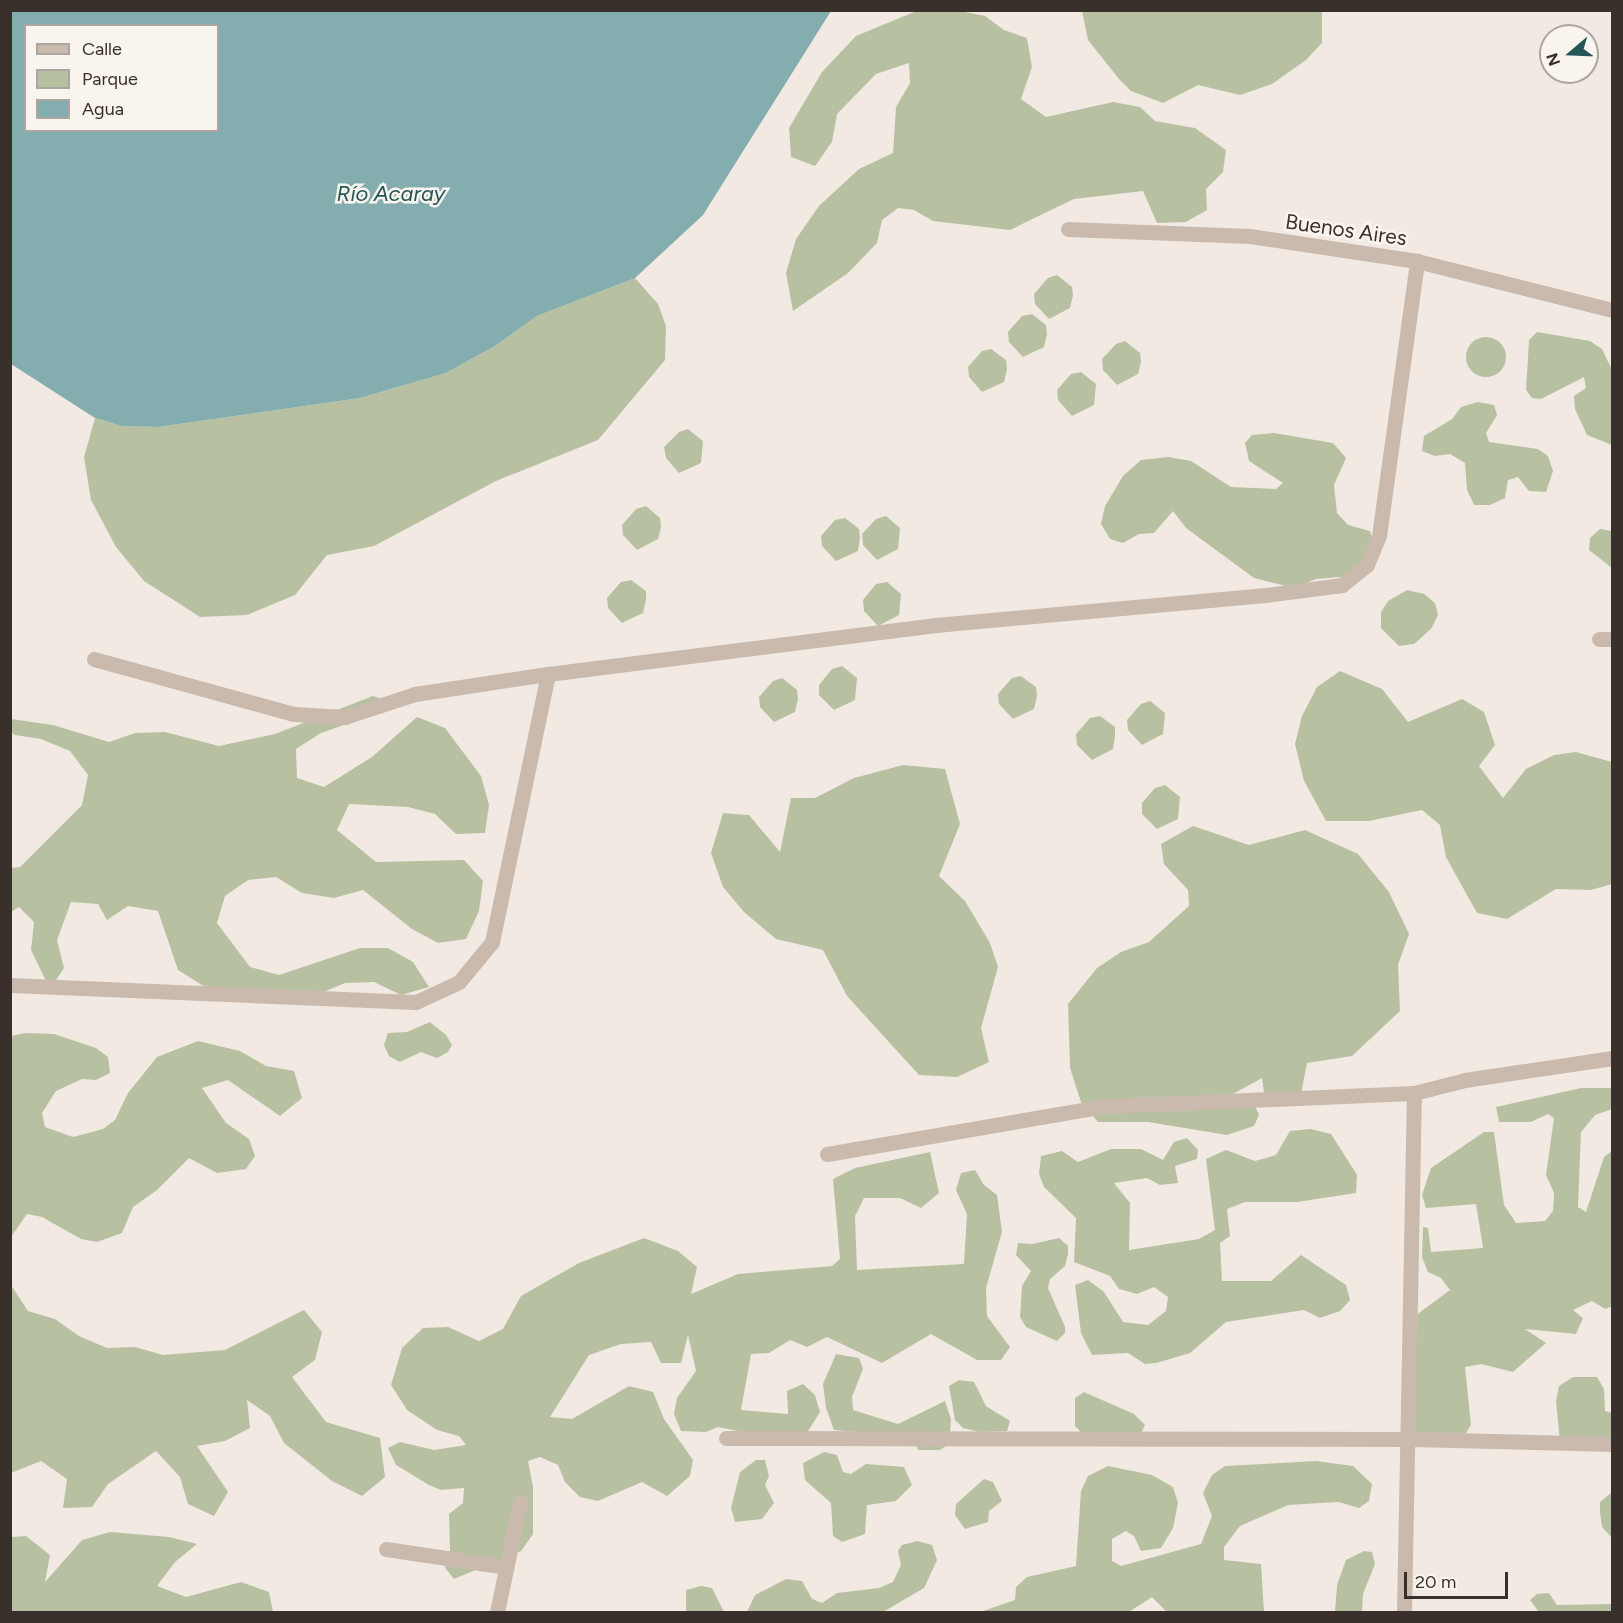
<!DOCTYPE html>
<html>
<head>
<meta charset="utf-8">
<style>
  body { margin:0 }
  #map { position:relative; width:1623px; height:1623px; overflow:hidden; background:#f2eae2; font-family:Figtree,sans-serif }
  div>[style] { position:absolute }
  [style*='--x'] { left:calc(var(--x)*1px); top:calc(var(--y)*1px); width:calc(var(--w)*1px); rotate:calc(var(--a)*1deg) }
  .green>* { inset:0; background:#b7c1a2 }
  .round { border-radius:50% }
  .water>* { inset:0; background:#83adae }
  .minor>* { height:15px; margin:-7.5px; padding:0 7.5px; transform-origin:7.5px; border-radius:7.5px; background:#cabaae }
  span { translate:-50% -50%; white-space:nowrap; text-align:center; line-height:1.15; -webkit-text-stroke:5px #faf4ee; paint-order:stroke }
  .street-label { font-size:21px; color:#39302c }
  .water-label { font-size:22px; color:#245658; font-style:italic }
  .frame { position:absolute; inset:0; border:12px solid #39302c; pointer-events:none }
  .legend { position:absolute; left:24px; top:24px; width:195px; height:108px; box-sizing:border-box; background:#faf4ee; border:2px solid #ada6a0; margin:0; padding:8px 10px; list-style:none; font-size:18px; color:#39302c }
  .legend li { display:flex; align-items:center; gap:12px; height:30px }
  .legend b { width:30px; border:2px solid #ada6a0 }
  .north { position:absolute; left:1539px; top:24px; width:60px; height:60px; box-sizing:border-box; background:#faf4ee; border:2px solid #ada6a0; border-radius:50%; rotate:251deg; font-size:16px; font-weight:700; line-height:24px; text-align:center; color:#39302c }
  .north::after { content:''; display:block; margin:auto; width:21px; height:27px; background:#245658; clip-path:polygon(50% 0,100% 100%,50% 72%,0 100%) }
  .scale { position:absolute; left:1404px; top:1572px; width:104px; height:27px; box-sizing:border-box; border:3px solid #39302c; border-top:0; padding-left:8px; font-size:18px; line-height:21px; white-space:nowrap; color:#39302c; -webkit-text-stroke:4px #faf4ee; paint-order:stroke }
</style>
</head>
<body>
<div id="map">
  <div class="green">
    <i style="clip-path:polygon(919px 10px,960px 11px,985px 16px,1004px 30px,1027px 38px,1032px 67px,1021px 99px,1046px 117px,1113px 102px,1140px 107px,1155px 121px,1195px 128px,1226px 150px,1223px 172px,1206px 189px,1207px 210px,1186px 222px,1157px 223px,1143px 191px,1074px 199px,1010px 230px,933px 221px,914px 210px,898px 208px,882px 220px,877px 243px,848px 273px,793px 311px,786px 273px,796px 239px,819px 206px,859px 169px,893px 153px,896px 107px,910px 83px,909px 63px,876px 74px,837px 114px,832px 142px,815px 166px,791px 157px,789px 128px,822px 72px,856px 36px)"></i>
    <i style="clip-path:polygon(1082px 11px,1322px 11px,1322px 43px,1306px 60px,1272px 84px,1240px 95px,1198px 85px,1163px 103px,1131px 91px,1119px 79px,1088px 40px)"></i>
    <i style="clip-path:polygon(1057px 275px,1072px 287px,1073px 295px,1070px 308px,1049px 319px,1035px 304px,1034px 294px,1048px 278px)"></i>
    <i style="clip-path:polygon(635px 278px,658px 304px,666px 326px,665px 360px,598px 440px,496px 481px,374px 546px,327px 555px,295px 595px,247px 615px,200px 617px,144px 581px,116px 547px,91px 500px,84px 457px,95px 418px,122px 426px,158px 427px,360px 398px,446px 373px,495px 346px,537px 316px)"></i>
    <i style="clip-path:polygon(1032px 314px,1046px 325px,1047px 334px,1044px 347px,1023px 357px,1009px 342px,1008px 332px,1022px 316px)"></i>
    <i style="clip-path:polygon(1537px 332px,1590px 341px,1602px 349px,1612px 370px,1612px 445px,1587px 435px,1575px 409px,1574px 396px,1586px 388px,1584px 377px,1541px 399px,1532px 398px,1526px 390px,1529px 340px)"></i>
    <i class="round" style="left:1466px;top:337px;width:40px;height:40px"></i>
    <i style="clip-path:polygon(1125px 341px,1140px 353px,1141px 362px,1138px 374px,1117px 385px,1103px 370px,1102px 359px,1116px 344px)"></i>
    <i style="clip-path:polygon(991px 349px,1006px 360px,1007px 369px,1004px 382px,982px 392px,969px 377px,968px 367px,982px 351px)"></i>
    <i style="clip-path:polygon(1081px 372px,1096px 384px,1094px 405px,1072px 416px,1058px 400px,1057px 390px,1071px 374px)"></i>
    <i style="clip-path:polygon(1478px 402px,1494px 405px,1497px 415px,1486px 433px,1489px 442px,1538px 449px,1548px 456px,1553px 471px,1546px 492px,1529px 491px,1518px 477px,1508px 480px,1505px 498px,1490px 505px,1474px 505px,1467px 490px,1465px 463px,1450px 454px,1435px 456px,1422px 451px,1424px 436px,1452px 419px,1461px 407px)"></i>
    <i style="clip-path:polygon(688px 429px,703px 441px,701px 463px,679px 473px,666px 458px,664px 447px,679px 432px)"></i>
    <i style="clip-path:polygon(1274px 433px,1333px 443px,1346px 458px,1334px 485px,1337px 513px,1348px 525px,1370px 531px,1377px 554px,1352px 576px,1316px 579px,1294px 588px,1254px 578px,1186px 528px,1173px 511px,1154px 533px,1139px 534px,1123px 543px,1110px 539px,1101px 524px,1105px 506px,1123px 476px,1141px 460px,1168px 457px,1191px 461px,1231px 487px,1276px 489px,1283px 483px,1249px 461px,1245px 443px,1252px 435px)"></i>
    <i style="clip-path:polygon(646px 506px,660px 518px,661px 527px,658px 539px,637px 550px,623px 535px,622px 525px,636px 509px)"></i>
    <i style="clip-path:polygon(886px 516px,900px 528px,898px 549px,877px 560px,863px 545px,862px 534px,876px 519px)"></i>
    <i style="clip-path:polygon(845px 518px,859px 529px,860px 538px,858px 551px,836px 561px,822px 546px,821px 536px,835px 520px)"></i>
    <i style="clip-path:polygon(1600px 529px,1612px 531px,1612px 568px,1589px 550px,1590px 538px)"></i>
    <i style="clip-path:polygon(631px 580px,646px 591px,646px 600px,643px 613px,622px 623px,608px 608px,607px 598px,621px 582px)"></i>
    <i style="clip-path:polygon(887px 582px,901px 594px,899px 615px,878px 626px,864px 611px,863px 600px,876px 584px)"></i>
    <i style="clip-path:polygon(1407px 590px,1424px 594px,1435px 603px,1438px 615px,1431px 629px,1414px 644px,1399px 646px,1381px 628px,1381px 612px,1388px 601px)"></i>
    <i style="clip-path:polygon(842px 666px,857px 678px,855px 700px,834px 710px,819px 695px,819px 685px,832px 669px)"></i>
    <i style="clip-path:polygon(1340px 671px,1382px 689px,1408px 722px,1462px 699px,1484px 712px,1495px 745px,1479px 766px,1503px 798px,1526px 769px,1554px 755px,1576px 752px,1612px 762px,1612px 884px,1591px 890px,1556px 889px,1507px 919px,1477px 913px,1446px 857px,1440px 825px,1422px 810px,1369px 821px,1326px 821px,1304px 781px,1295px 744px,1302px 716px,1317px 687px)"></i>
    <i style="clip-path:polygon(1021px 676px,1036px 687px,1037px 696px,1034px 709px,1013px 719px,999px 704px,998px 694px,1012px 678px)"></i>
    <i style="clip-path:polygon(782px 678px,797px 690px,798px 699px,795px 712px,774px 722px,760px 707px,759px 697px,773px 681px)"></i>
    <i style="clip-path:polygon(373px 696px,400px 705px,321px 733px,296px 749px,297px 778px,324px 787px,372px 757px,417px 717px,445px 728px,481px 776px,489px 805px,485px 833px,456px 834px,435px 814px,408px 807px,349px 804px,337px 830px,376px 862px,464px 860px,483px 881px,479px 911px,466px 939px,438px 943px,412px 929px,363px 890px,334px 898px,302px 893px,276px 877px,248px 880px,225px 896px,217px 923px,250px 967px,279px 975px,360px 948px,388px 948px,413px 962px,429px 987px,401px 995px,374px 982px,345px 983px,321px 993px,205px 987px,178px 970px,158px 911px,128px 906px,107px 920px,98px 904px,71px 902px,57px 940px,64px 968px,50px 989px,31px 950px,34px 922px,19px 907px,11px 912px,11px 868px,20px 867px,82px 805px,88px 775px,70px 751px,41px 739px,15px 735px,11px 732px,11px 719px,53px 725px,109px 742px,135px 733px,165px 732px,219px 746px,275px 734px)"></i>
    <i style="clip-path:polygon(1150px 701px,1165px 713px,1163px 734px,1142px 745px,1128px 730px,1127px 720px,1141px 704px)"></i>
    <i style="clip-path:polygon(1100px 716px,1115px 727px,1115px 736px,1113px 749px,1092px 760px,1077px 745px,1076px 734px,1090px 718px)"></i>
    <i style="clip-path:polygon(903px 765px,945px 769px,960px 824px,939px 876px,965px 901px,990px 943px,998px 967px,981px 1028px,989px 1062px,957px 1077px,919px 1075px,847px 996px,823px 950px,776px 939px,744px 912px,723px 887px,711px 853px,723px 813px,749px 815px,780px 852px,791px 798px,815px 798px,854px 778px)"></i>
    <i style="clip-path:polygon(1165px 785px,1180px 797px,1178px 819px,1157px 829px,1142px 814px,1142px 803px,1155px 788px)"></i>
    <i style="clip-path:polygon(1193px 826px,1249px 845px,1305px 830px,1358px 854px,1389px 892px,1409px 934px,1398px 965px,1400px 1011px,1352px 1056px,1307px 1063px,1300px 1099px,1266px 1107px,1262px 1078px,1231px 1095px,1254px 1104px,1259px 1115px,1254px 1126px,1227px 1135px,1148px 1122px,1098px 1122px,1081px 1102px,1070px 1068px,1068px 1004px,1097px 968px,1121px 952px,1149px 942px,1189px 906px,1188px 890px,1164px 864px,1161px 844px)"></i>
    <i style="clip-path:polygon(430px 1022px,446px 1035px,452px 1045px,448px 1052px,437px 1058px,421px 1052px,400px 1062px,389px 1056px,384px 1045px,388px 1033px,407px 1032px)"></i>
    <i style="clip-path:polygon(25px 1033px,54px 1034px,96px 1048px,108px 1057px,110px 1073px,96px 1080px,82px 1079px,56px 1091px,42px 1113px,45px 1127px,73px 1137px,103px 1129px,115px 1120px,128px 1093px,157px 1057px,198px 1041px,240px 1051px,266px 1066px,294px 1071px,302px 1098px,280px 1116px,228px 1080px,202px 1088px,226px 1123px,249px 1139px,255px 1156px,246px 1169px,217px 1173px,189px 1158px,157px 1190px,133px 1207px,122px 1233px,97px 1242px,81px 1239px,42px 1217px,27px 1214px,11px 1237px,11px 1036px)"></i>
    <i style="clip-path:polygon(1581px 1088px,1612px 1088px,1612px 1109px,1595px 1115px,1581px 1132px,1578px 1207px,1586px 1212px,1604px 1157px,1612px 1151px,1612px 1306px,1605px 1309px,1592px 1301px,1573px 1310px,1583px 1318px,1576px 1334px,1525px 1329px,1546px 1343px,1513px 1372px,1481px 1364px,1465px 1367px,1471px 1425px,1461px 1441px,1426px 1445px,1409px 1425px,1415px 1316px,1450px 1290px,1441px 1278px,1428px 1272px,1422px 1257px,1423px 1227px,1428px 1228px,1431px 1252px,1483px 1248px,1476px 1204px,1426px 1208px,1422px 1195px,1431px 1168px,1484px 1132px,1494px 1132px,1504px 1205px,1516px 1223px,1545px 1221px,1553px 1211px,1554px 1193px,1546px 1175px,1554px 1118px,1548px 1114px,1531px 1122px,1499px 1122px,1496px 1107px)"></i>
    <i style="clip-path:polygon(1311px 1129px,1331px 1134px,1357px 1175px,1356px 1193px,1297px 1202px,1245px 1202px,1227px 1209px,1230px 1236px,1220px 1243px,1222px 1281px,1271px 1281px,1301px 1255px,1346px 1285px,1350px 1300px,1340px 1311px,1320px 1318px,1304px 1310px,1226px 1322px,1190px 1353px,1156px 1363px,1145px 1364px,1128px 1353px,1092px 1355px,1081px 1333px,1075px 1285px,1088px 1280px,1104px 1292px,1123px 1322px,1148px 1325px,1166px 1311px,1168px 1297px,1154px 1287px,1137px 1294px,1119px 1289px,1110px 1276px,1074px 1262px,1076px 1218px,1044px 1187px,1039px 1174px,1041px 1156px,1062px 1151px,1078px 1162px,1111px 1149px,1141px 1149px,1163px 1160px,1174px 1142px,1187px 1138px,1198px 1150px,1197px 1159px,1175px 1166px,1178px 1183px,1160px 1185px,1147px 1178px,1114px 1183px,1130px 1203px,1129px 1250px,1199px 1239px,1215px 1230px,1206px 1159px,1226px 1150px,1255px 1161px,1276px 1155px,1290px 1131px)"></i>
    <i style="clip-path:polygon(930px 1152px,939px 1193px,921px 1208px,900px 1198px,864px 1198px,855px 1216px,857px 1270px,964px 1264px,967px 1214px,956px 1190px,961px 1173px,975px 1170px,984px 1185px,997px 1195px,1002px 1232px,986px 1288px,987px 1316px,1010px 1347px,1001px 1360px,977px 1360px,931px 1334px,882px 1363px,827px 1337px,807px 1347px,790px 1340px,769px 1353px,751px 1354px,741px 1410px,788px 1414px,787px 1391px,803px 1384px,815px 1395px,820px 1412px,807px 1433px,777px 1439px,718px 1427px,706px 1432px,681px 1431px,674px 1414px,677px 1398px,696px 1371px,688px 1335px,681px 1363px,661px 1363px,651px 1342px,621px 1344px,589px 1355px,550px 1417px,572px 1419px,629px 1386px,653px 1392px,664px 1419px,693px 1460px,690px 1476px,667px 1496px,642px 1482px,598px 1501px,580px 1497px,565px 1482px,558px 1465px,540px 1457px,528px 1461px,533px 1487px,533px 1534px,521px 1551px,454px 1579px,445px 1568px,450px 1550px,449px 1514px,463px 1503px,464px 1488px,441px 1490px,429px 1485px,396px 1465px,388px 1448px,400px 1442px,434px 1450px,466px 1445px,459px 1436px,437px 1430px,407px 1410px,391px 1385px,402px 1348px,423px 1328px,448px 1327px,479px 1341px,503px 1329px,521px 1296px,579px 1263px,644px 1238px,678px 1251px,697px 1267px,691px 1294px,738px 1274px,832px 1266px,840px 1259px,833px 1179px,855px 1168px)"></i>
    <i style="clip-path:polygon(1059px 1238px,1068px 1246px,1068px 1254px,1065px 1266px,1050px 1279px,1048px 1288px,1065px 1327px,1065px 1333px,1057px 1341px,1026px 1327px,1020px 1317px,1022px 1286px,1031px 1271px,1016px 1255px,1018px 1243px,1032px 1244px)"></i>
    <i style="clip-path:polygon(11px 1285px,28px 1311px,55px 1319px,79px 1336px,107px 1348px,135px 1347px,163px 1355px,225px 1350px,304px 1310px,322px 1332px,315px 1360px,292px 1377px,326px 1422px,380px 1438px,385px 1477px,362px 1496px,332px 1481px,284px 1443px,270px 1416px,247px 1400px,250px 1428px,225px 1441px,197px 1446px,228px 1492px,214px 1516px,188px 1504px,180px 1477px,156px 1451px,108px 1484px,92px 1507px,63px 1508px,67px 1479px,41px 1461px,11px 1473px)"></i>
    <i style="clip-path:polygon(836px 1354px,859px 1358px,863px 1369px,852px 1397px,853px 1410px,898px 1424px,945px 1401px,951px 1419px,949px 1444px,940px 1450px,918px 1450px,914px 1437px,834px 1430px,826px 1408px,823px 1384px)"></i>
    <i style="clip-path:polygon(1573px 1377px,1597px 1377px,1604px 1389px,1605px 1411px,1612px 1413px,1612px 1449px,1560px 1441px,1556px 1401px,1559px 1386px)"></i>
    <i style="clip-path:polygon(959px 1380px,974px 1382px,986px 1406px,1010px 1421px,1007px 1431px,979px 1432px,963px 1428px,955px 1420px,949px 1386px)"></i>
    <i style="clip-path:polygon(1084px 1392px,1134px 1414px,1145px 1425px,1140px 1435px,1087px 1439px,1075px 1426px,1075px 1398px)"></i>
    <i style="clip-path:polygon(824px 1452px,837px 1455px,843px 1472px,851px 1474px,866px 1464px,904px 1467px,912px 1485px,896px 1501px,867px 1505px,865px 1534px,842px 1542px,833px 1536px,831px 1503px,805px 1480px,803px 1463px)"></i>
    <i style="clip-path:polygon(756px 1460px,765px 1460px,769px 1476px,765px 1485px,774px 1503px,762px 1519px,735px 1522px,731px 1508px,740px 1472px)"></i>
    <i style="clip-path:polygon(1316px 1461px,1353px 1466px,1372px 1484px,1369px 1501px,1359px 1508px,1338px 1502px,1288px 1505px,1240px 1526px,1224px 1547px,1224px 1560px,1261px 1564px,1264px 1612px,1167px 1612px,1152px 1597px,1129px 1612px,980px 1612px,1015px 1600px,1016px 1587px,1027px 1577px,1076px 1566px,1081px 1491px,1088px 1476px,1108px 1466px,1152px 1475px,1173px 1487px,1178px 1503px,1173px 1528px,1161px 1548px,1141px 1551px,1134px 1536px,1126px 1531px,1112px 1539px,1112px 1561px,1121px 1566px,1201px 1544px,1212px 1516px,1203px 1493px,1212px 1475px,1225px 1466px)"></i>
    <i style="clip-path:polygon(984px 1479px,993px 1482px,1002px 1501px,989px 1511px,988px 1522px,965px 1529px,955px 1515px,956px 1504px)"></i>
    <i style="clip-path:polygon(1612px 1492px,1612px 1538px,1602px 1527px,1600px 1512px,1600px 1502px)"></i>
    <i style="clip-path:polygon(110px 1532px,169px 1537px,197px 1544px,175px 1562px,157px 1586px,186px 1597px,241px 1582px,269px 1592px,273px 1612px,11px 1612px,11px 1537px,26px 1536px,50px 1555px,45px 1582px,82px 1540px)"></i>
    <i style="clip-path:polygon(917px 1541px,932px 1545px,937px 1560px,924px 1588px,883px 1612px,747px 1612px,755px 1595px,786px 1579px,802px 1581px,812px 1599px,822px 1603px,837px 1593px,879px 1588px,893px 1582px,901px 1565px,898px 1551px,902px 1545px)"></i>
    <i style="clip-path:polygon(1364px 1551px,1372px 1552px,1375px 1564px,1363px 1594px,1362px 1612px,1335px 1612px,1337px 1585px,1346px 1560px)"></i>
    <i style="clip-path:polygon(701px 1586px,712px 1588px,724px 1612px,686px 1612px,686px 1590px)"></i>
    <i style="clip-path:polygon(1549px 1593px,1557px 1605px,1612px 1604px,1612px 1612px,1539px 1612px,1530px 1600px,1537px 1594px)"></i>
  </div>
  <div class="water">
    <i style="clip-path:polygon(evenodd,10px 11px,11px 10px,831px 11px,703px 215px,635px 278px,537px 316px,495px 346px,446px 373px,360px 398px,158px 427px,122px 426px,95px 418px,11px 364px,10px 11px,26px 26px,218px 26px,218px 130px,26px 130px,26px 26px)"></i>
  </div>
  <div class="minor">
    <i style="--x:1068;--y:229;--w:182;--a:2.2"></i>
    <i style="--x:1250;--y:236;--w:169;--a:8.5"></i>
    <i style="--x:1417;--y:261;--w:201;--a:14.1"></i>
    <i style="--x:1599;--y:639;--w:13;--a:0"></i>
    <i style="--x:94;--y:659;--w:207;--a:15.4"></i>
    <i style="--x:294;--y:714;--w:51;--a:3.4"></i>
    <i style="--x:345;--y:717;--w:74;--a:-18.2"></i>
    <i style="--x:415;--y:694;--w:134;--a:-8.6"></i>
    <i style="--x:548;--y:674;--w:391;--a:-7.2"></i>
    <i style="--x:936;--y:625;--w:331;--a:-5.2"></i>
    <i style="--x:1266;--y:595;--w:77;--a:-7.5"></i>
    <i style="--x:1342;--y:585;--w:32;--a:-39"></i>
    <i style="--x:1367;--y:565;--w:31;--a:-68"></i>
    <i style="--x:1379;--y:536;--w:278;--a:-82.1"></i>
    <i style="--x:10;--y:985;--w:406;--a:2.4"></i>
    <i style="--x:416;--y:1002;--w:47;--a:-24.9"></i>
    <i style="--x:459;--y:982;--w:52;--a:-50.5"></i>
    <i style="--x:492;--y:942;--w:274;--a:-78.2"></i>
    <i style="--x:827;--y:1154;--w:283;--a:-9.8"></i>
    <i style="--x:1106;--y:1106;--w:308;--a:-2.4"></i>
    <i style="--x:1414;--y:1093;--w:53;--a:-14.3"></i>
    <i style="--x:1465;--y:1080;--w:149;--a:-8.5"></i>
    <i style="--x:726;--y:1438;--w:684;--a:0.08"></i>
    <i style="--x:1410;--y:1439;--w:202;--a:1.4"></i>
    <i style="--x:386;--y:1549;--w:122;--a:8.5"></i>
    <i style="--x:497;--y:1612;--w:112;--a:-78.2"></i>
    <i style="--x:1404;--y:1612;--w:519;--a:-88.9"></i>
  </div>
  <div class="street-label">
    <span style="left:1346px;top:230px;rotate:8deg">Buenos Aires</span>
  </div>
  <div class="water-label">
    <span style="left:391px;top:194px">Río Acaray</span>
  </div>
  <div class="frame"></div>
  <ul class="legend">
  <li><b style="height:8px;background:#cabaae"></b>Calle</li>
  <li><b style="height:16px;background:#b7c1a2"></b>Parque</li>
  <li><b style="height:16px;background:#83adae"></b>Agua</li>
  </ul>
  <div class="north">N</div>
  <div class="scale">20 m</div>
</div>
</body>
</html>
